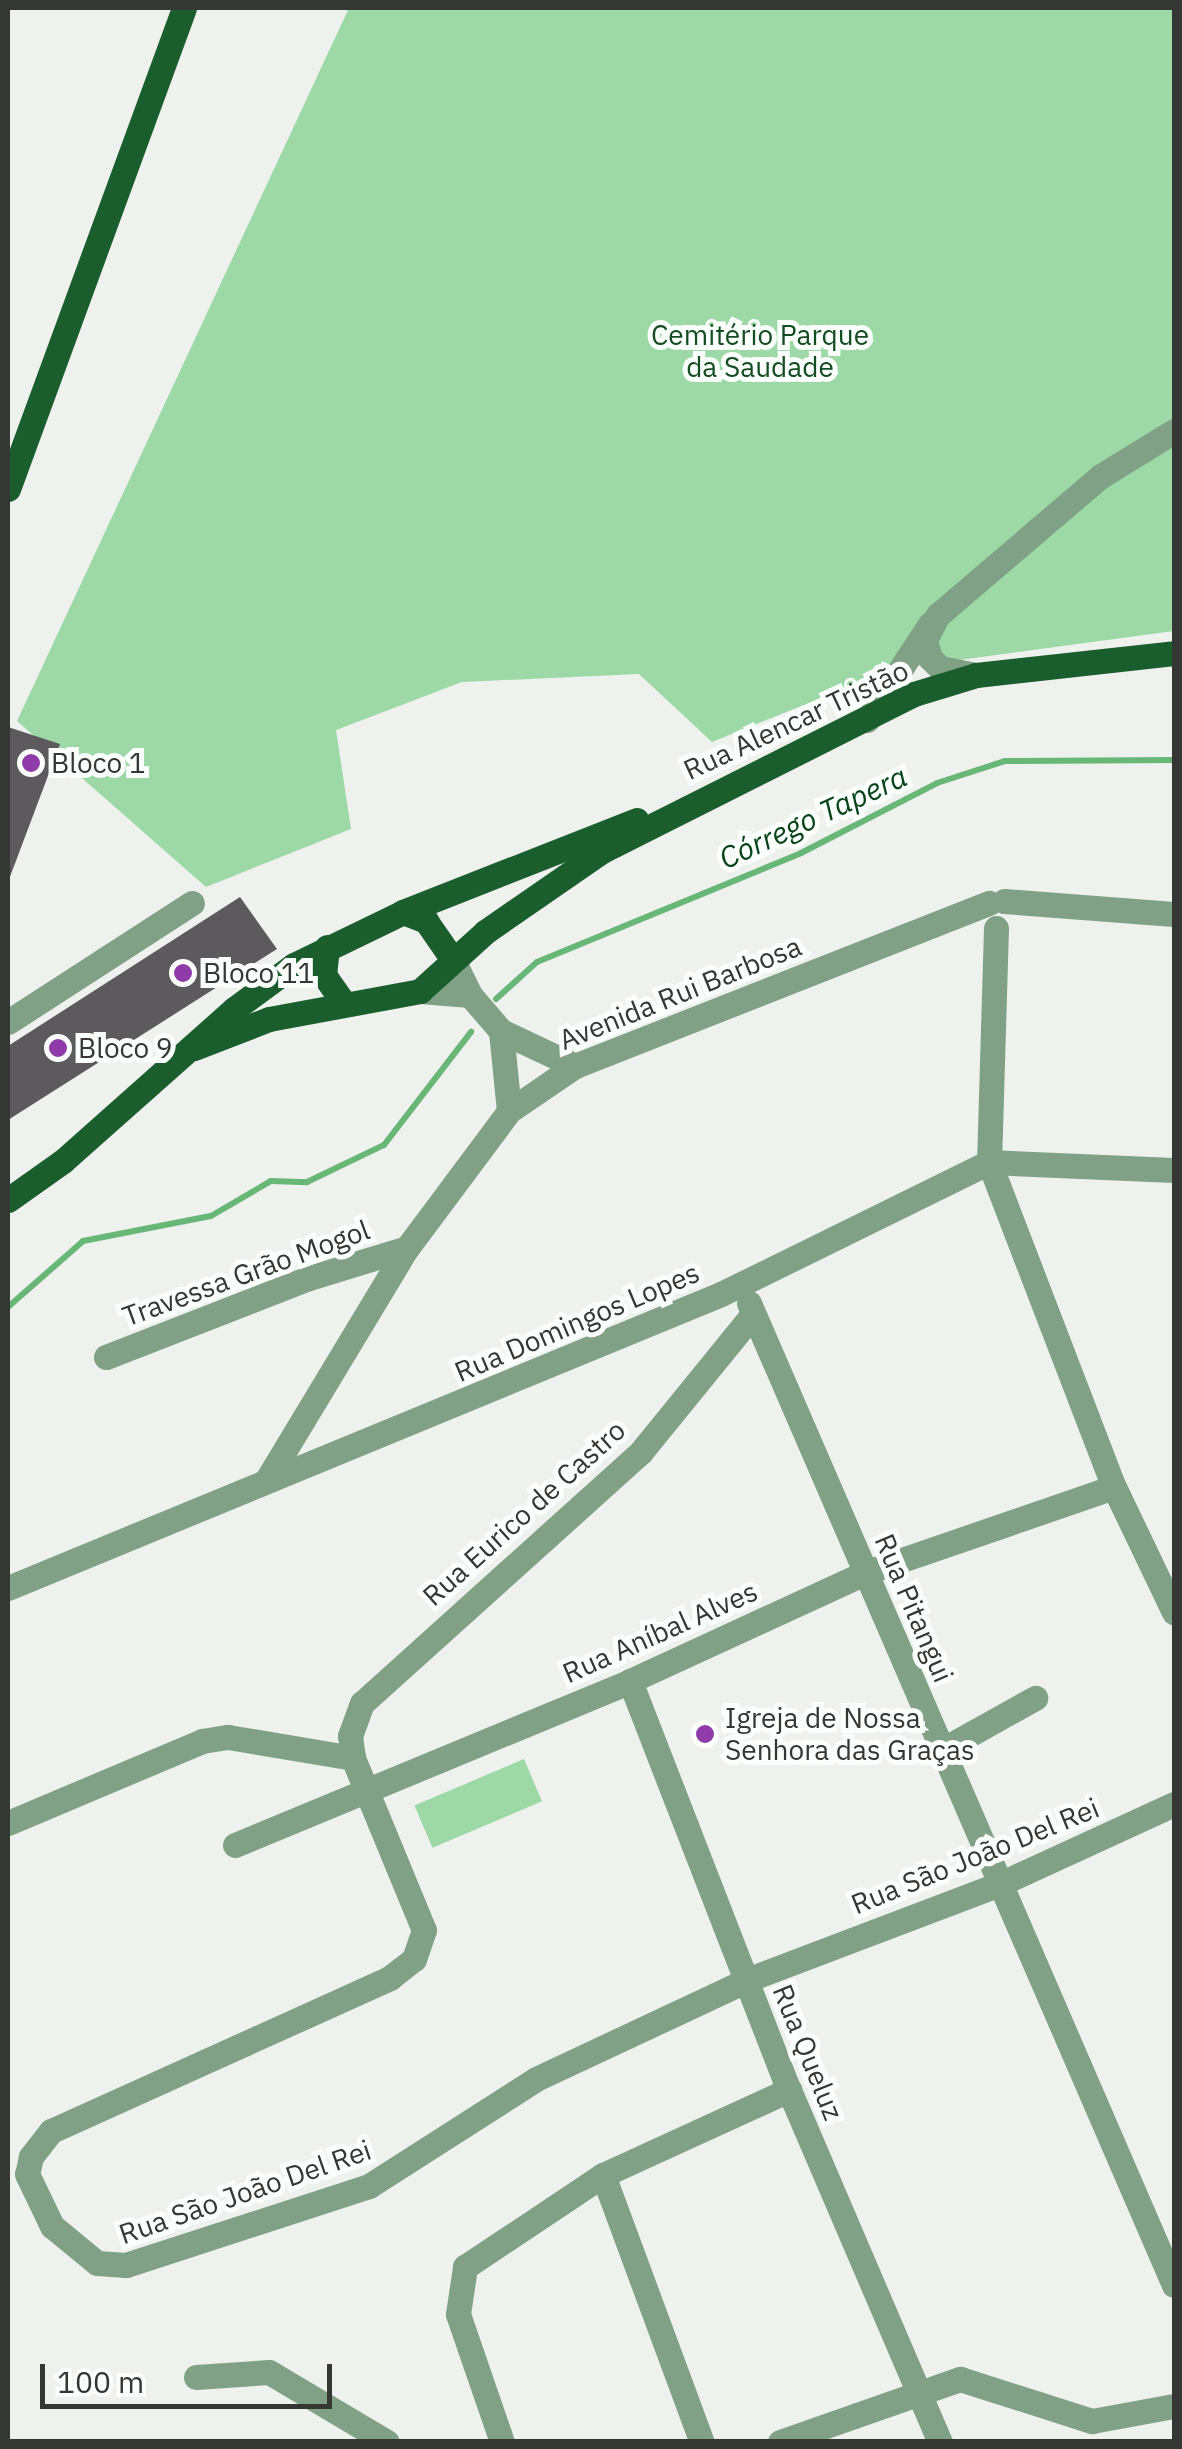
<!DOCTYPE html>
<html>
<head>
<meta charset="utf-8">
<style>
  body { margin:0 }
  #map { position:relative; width:1182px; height:2449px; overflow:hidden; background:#eef1ee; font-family:"IBM Plex Sans",sans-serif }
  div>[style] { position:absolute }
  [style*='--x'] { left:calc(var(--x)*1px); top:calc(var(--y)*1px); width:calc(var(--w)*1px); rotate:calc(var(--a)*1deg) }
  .green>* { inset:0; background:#9cd9a6; transform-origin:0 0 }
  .stream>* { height:6px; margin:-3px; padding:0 3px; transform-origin:3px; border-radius:3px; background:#68b777 }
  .building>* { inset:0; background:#5d5a5e }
  .minor>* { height:25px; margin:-12.5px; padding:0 12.5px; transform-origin:12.5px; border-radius:12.5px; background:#80a185 }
  .major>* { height:25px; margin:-12.5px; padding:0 12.5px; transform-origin:12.5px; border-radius:12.5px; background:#1b5e2d }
  .dots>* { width:28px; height:28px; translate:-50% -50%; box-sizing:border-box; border:5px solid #fbfffb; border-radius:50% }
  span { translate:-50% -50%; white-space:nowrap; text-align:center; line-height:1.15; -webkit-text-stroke:10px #fbfffb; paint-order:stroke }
  .park-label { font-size:28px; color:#144d23 }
  .street-label { font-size:28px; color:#353735 }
  .poi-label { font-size:28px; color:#353735 }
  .left { translate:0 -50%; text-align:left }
  .water-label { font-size:30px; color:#07441b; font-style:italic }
  .frame { position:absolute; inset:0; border:10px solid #353735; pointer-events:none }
  .scale { position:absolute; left:40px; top:2364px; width:292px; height:45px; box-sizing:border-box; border:5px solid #353735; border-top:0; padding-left:12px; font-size:30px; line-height:35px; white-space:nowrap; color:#353735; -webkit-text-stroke:8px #fbfffb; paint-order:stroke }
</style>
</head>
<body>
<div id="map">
  <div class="green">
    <i style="clip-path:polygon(349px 8px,1174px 8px,1174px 631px,893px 669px,712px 742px,639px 674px,462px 682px,336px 730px,351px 829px,206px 887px,17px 721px)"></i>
    <i style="left:524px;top:1759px;width:46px;height:119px;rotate:67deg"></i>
  </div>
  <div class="stream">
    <i style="--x:496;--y:999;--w:55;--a:-42.1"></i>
    <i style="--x:537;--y:962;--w:286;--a:-22.4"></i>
    <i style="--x:801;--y:853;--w:153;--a:-27.2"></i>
    <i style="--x:937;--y:783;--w:71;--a:-17.9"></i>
    <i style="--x:1005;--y:761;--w:169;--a:-0.3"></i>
    <i style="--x:8;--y:1307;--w:100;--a:-41.3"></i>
    <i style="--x:83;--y:1241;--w:130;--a:-11.1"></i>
    <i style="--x:211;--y:1216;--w:69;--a:-30.3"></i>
    <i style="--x:271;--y:1181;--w:36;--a:2"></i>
    <i style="--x:307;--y:1182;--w:85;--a:-25.7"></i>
    <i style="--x:384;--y:1145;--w:143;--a:-52.4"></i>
  </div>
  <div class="building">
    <i style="clip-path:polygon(8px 727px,60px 744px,8px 882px)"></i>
    <i style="clip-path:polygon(240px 897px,277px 949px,8px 1120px,8px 1046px)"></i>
  </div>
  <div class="minor">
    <i style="--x:976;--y:675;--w:37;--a:-169"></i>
    <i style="--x:940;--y:668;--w:14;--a:-135"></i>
    <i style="--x:930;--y:658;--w:19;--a:-106"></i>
    <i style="--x:925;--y:640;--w:28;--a:-63"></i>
    <i style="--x:938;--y:615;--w:214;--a:-40.5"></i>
    <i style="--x:1101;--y:476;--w:86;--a:-31.7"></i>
    <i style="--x:867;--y:720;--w:115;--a:-56.7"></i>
    <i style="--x:1004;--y:901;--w:170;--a:4.4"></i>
    <i style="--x:996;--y:928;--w:234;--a:91.7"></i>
    <i style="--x:989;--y:1162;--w:348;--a:69"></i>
    <i style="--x:1114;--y:1487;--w:139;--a:64.4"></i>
    <i style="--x:453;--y:960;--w:39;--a:64"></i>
    <i style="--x:470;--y:995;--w:48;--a:49.3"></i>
    <i style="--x:501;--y:1031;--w:82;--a:25.3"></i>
    <i style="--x:420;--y:991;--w:50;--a:4.6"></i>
    <i style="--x:8;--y:1022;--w:219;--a:-32.9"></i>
    <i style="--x:501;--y:1031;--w:80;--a:84.3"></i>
    <i style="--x:749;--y:1303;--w:1070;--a:66.6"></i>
    <i style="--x:753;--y:1314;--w:178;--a:129.1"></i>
    <i style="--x:641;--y:1452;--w:375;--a:138"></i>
    <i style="--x:362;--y:1703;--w:35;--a:110"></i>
    <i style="--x:350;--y:1736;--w:22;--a:82"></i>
    <i style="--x:353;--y:1758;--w:186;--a:67.6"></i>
    <i style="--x:424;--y:1930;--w:31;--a:109"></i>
    <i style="--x:414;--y:1959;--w:31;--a:142"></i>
    <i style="--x:390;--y:1978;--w:372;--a:155.7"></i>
    <i style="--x:51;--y:2131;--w:33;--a:128"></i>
    <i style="--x:31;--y:2157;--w:17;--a:103"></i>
    <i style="--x:27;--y:2174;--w:58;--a:64.3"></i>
    <i style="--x:52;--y:2226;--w:58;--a:39.4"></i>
    <i style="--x:97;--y:2263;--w:29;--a:4"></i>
    <i style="--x:126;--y:2265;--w:256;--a:-18"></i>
    <i style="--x:369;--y:2186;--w:198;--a:-32.6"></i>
    <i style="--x:536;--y:2079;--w:233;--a:-25.1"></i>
    <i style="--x:747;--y:1980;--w:273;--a:-20.8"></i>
    <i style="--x:1002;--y:1883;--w:189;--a:-24.7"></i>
    <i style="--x:106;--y:1357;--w:218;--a:-21.3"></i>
    <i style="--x:309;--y:1278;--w:102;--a:-17"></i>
    <i style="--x:268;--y:1478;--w:269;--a:-58.9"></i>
    <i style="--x:407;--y:1248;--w:171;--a:-53.3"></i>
    <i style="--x:509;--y:1111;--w:80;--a:-34.3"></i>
    <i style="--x:575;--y:1066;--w:445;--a:-21.5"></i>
    <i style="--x:8;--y:1588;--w:771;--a:-22.41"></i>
    <i style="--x:721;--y:1294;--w:299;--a:-26.2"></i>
    <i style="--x:989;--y:1162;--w:185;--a:2.5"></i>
    <i style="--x:630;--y:1681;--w:439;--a:68.8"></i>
    <i style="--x:789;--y:2090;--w:383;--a:66.8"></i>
    <i style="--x:942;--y:1750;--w:107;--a:-29.2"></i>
    <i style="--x:8;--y:1823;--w:211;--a:-22.9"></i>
    <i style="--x:202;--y:1741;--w:26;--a:-9"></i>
    <i style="--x:228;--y:1737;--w:127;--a:9.5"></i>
    <i style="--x:235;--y:1845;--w:428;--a:-22.5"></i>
    <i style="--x:630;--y:1681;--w:261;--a:-24.7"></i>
    <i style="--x:867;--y:1572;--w:261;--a:-19"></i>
    <i style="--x:603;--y:2175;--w:285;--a:69.7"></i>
    <i style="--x:196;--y:2377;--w:73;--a:-3.9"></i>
    <i style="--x:269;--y:2372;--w:137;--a:30.7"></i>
    <i style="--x:502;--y:2442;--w:135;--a:-109"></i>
    <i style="--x:458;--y:2314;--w:48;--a:-81.5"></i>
    <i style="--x:465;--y:2267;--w:166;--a:-33.7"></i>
    <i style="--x:603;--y:2175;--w:205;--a:-24.6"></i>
    <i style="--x:780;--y:2442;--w:191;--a:-19.3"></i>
    <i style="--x:960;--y:2379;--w:139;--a:17.7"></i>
    <i style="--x:1092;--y:2421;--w:83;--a:-10.4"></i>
  </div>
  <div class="major">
    <i style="--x:8;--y:489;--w:512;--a:-69.9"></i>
    <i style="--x:403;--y:912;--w:25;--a:21"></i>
    <i style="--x:426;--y:921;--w:47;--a:55.3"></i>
    <i style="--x:327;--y:947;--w:28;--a:96"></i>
    <i style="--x:324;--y:975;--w:32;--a:55"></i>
    <i style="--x:194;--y:1048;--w:80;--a:-21.1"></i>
    <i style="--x:269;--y:1019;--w:154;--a:-10.5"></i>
    <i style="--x:420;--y:991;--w:88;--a:-42.2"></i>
    <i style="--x:485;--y:932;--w:142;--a:-34.7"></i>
    <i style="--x:602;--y:851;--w:349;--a:-26.7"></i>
    <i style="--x:914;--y:694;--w:65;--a:-17"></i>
    <i style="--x:976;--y:675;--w:199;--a:-6.3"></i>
    <i style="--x:8;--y:1200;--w:67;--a:-35.3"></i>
    <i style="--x:63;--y:1161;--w:229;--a:-41.6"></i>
    <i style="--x:234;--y:1009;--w:74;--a:-36.3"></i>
    <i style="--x:294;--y:965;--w:121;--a:-25.9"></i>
    <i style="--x:403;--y:912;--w:251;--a:-21.5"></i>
  </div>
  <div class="dots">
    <i style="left:31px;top:763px;background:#8f3ba9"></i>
    <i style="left:183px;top:973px;background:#8f3ba9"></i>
    <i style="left:58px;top:1048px;background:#8f3ba9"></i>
    <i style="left:705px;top:1734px;background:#8f3ba9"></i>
  </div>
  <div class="park-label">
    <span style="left:760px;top:351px">Cemitério Parque<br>da Saudade</span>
  </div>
  <div class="street-label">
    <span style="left:796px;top:720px;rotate:-25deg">Rua Alencar Tristão</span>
    <span style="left:680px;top:993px;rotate:-22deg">Avenida Rui Barbosa</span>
    <span style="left:246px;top:1273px;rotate:-20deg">Travessa Grão Mogol</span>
    <span style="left:577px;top:1322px;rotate:-23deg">Rua Domingos Lopes</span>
    <span style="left:524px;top:1513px;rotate:-42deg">Rua Eurico de Castro</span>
    <span style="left:914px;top:1608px;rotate:67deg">Rua Pitangui</span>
    <span style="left:660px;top:1632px;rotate:-24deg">Rua Aníbal Alves</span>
    <span style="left:975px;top:1856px;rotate:-22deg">Rua São João Del Rei</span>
    <span style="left:808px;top:2052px;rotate:68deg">Rua Queluz</span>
    <span style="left:245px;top:2192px;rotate:-19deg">Rua São João Del Rei</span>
  </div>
  <div class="poi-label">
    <span class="left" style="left:51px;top:763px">Bloco 1</span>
    <span class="left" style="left:203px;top:973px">Bloco 11</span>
    <span class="left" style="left:78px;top:1048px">Bloco 9</span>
    <span class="left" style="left:725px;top:1734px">Igreja de Nossa<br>Senhora das Graças</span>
  </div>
  <div class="water-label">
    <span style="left:813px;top:817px;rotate:-25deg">Córrego Tapera</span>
  </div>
  <div class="frame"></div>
  <div class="scale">100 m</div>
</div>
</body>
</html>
